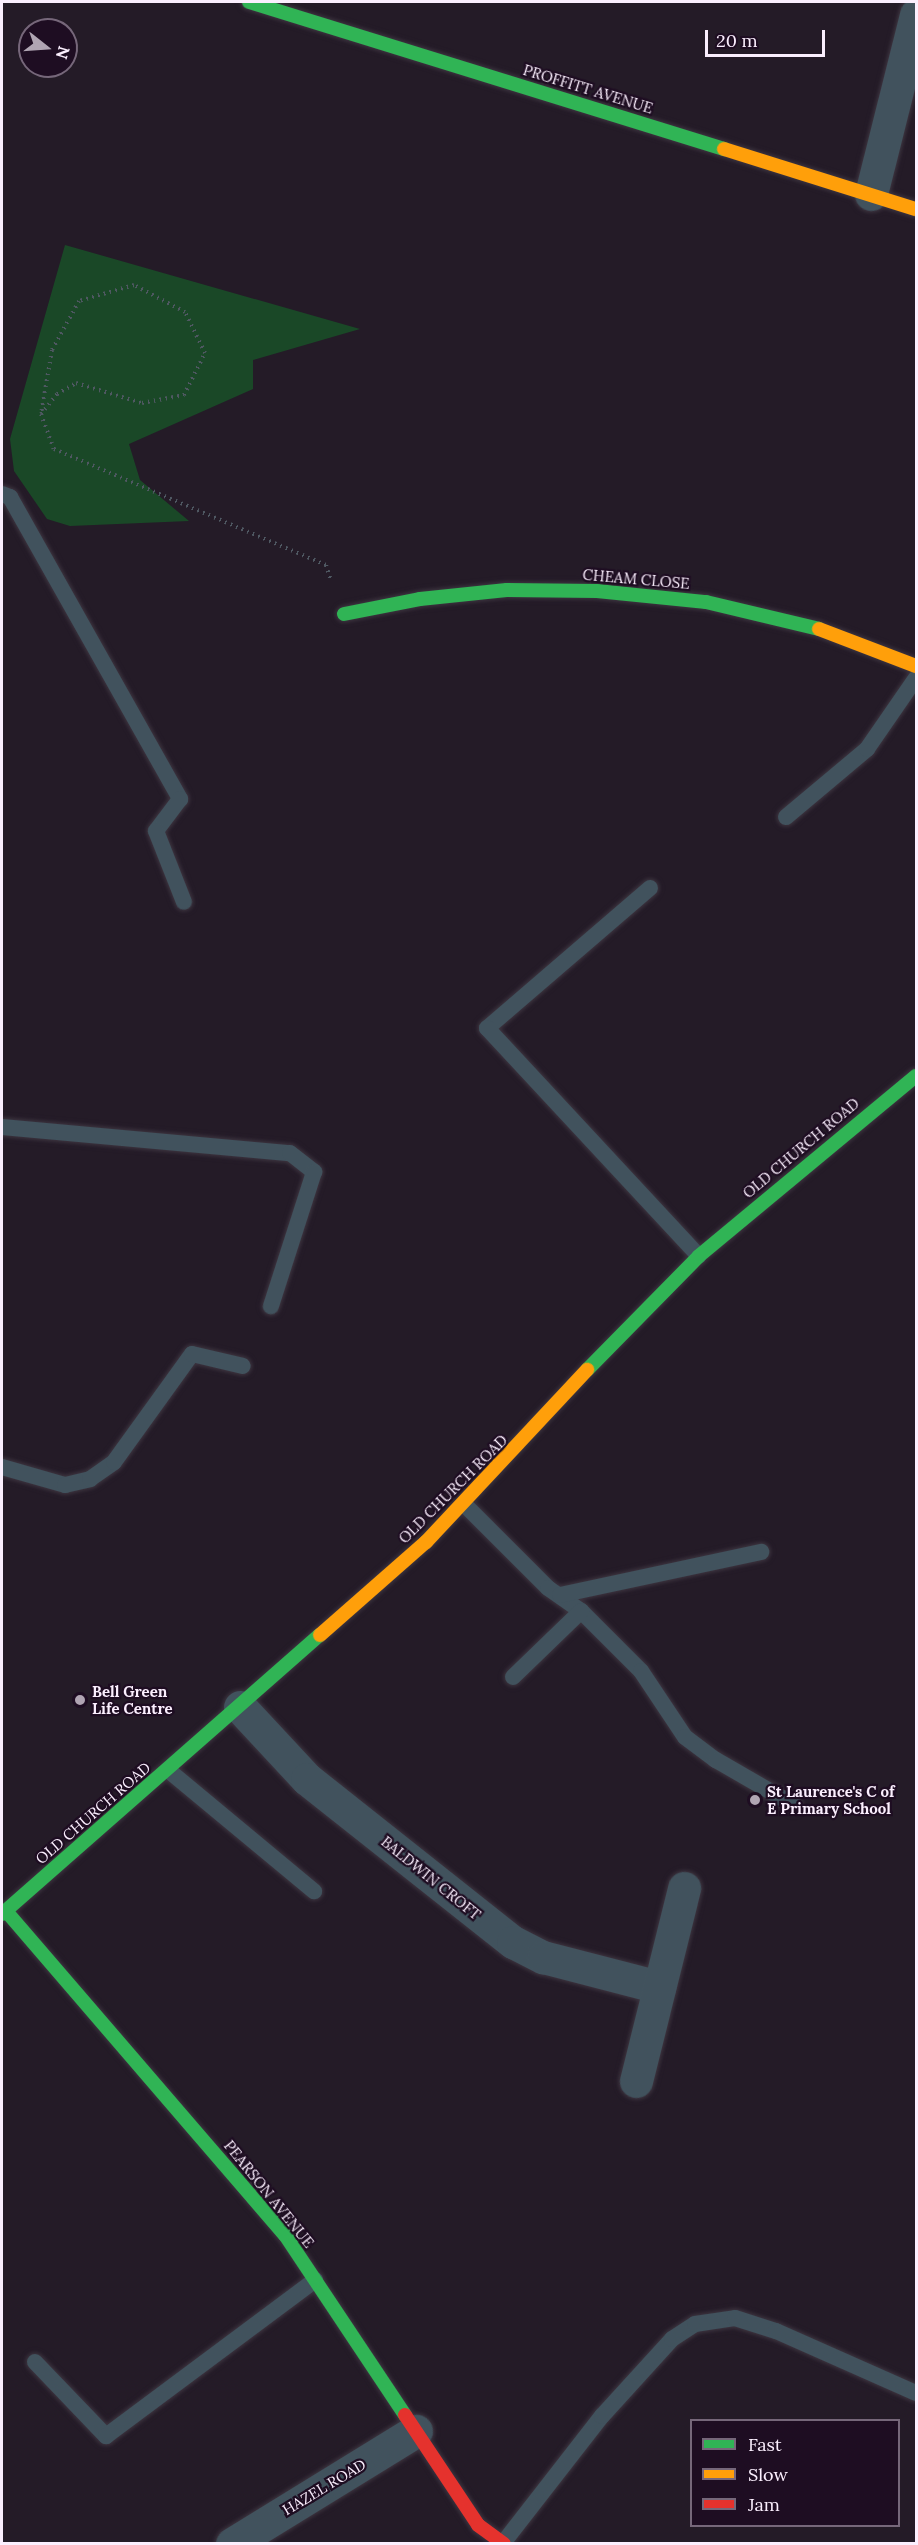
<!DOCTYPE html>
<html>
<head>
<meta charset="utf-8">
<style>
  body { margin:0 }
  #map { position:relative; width:918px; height:2545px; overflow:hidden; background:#241b27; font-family:Lora,serif }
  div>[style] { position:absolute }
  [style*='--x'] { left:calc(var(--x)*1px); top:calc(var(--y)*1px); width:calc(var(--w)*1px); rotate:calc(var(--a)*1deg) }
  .green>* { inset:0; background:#1a4827 }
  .path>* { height:4px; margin-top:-2px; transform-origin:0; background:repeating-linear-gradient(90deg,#4f5862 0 1.5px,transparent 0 6px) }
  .roads { filter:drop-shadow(0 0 2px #3d3540) drop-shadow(0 0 2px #3d3540) }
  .lane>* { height:16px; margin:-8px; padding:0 8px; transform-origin:8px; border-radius:8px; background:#41525d }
  .street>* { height:33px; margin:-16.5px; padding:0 16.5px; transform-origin:16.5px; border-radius:16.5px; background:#41525d }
  .fast>* { height:14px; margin:-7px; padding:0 7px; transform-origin:7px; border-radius:7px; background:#30b455 }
  .slow>* { height:14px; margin:-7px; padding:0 7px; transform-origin:7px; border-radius:7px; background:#ff9f0a }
  .jam>* { height:14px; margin:-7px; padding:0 7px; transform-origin:7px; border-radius:7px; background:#e5322d }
  .dots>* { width:16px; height:16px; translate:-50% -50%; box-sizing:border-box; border:3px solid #1e0d22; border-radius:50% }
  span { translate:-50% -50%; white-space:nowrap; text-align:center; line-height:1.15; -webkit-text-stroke:4.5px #1e0d22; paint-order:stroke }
  .street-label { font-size:15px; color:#fbeffe }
  .poi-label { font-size:15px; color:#fbeffe; font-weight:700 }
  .left { translate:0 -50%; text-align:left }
  .frame { position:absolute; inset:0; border:3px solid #fbeffe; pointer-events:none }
  .legend { position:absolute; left:690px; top:2419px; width:210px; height:108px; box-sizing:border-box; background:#1e0d22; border:2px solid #76677a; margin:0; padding:8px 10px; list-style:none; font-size:18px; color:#fbeffe }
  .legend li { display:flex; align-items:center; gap:12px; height:30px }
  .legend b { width:30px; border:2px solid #76677a }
  .north { position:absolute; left:18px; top:18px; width:60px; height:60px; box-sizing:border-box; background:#1e0d22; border:2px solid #76677a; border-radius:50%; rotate:107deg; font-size:16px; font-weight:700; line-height:24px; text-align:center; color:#fbeffe }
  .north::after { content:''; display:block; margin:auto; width:21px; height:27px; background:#b0a5b3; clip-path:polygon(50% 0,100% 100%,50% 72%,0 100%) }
  .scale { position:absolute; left:705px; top:30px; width:120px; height:27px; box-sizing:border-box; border:3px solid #fbeffe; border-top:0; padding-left:8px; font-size:18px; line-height:21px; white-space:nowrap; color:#fbeffe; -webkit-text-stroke:4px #1e0d22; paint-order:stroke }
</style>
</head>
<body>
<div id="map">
  <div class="green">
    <i style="clip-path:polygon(65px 245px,360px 329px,253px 360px,253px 389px,129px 444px,140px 480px,189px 521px,70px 526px,47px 519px,14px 471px,10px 439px)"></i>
  </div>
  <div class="path">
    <i style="--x:41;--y:414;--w:26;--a:-51"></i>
    <i style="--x:57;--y:394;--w:22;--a:-30"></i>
    <i style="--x:76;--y:383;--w:69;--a:16.9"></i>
    <i style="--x:142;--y:403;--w:43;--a:-10.8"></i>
    <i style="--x:184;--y:395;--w:47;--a:-63.4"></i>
    <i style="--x:205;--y:353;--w:46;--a:-116"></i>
    <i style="--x:185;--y:312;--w:58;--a:-152.1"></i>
    <i style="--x:134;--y:285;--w:57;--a:163.8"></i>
    <i style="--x:79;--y:301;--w:56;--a:118.9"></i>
    <i style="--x:52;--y:350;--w:65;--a:99.8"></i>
    <i style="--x:41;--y:414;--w:37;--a:70"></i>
    <i style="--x:54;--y:449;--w:296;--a:23.1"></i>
    <i style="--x:326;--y:565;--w:16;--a:72"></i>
  </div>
  <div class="roads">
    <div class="lane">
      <i style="--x:2;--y:494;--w:9;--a:21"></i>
      <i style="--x:10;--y:497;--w:347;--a:60.6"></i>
      <i style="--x:180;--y:799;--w:40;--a:127"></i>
      <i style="--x:156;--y:831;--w:76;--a:68.5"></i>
      <i style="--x:786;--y:817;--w:106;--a:-40"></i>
      <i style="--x:867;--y:749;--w:86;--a:-55.4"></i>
      <i style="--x:650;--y:888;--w:215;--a:139.3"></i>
      <i style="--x:487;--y:1028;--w:311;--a:47.1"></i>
      <i style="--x:2;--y:1127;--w:289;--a:5.2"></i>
      <i style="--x:290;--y:1153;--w:31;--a:38"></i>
      <i style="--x:314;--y:1172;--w:141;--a:107.8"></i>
      <i style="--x:2;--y:1467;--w:66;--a:15.9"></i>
      <i style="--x:65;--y:1485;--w:26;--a:-13"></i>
      <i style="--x:90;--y:1479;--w:29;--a:-35"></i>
      <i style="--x:114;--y:1462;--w:133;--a:-54.2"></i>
      <i style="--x:192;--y:1354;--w:52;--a:13.2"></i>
      <i style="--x:464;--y:1504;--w:119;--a:45"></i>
      <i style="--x:548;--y:1588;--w:40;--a:34.9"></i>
      <i style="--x:581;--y:1611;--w:85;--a:45"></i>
      <i style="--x:641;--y:1671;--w:79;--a:56.3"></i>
      <i style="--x:685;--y:1737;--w:39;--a:37"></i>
      <i style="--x:716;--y:1760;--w:90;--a:30"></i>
      <i style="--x:560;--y:1595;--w:206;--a:-12.1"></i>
      <i style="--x:513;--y:1677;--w:95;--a:-44.1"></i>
      <i style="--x:168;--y:1770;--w:190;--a:39.7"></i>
      <i style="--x:35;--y:2362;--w:103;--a:46.2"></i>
      <i style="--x:106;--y:2436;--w:261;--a:-36.7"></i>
      <i style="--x:503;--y:2543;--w:161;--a:-52.1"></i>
      <i style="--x:602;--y:2416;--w:104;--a:-47.7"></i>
      <i style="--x:672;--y:2339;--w:27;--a:-33"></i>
      <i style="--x:695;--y:2324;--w:40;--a:-8.5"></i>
      <i style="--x:735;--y:2318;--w:43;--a:17.6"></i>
      <i style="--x:776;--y:2331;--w:153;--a:23.9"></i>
    </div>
    <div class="street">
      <i style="--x:871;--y:194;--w:185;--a:-75.9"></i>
      <i style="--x:240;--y:1707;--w:98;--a:47.1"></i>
      <i style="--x:307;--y:1779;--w:263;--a:38.4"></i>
      <i style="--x:513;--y:1942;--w:34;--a:27"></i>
      <i style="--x:543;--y:1957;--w:120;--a:14.5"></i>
      <i style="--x:636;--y:2081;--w:199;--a:-76"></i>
      <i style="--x:232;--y:2544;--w:216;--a:-31.6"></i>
    </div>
    <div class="fast">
      <i style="--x:249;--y:2;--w:497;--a:17.2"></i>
      <i style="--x:344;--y:614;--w:77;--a:-11.2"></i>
      <i style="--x:420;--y:599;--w:87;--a:-5.9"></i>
      <i style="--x:507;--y:590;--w:90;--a:0.6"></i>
      <i style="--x:597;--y:591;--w:110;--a:5.8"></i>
      <i style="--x:706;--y:602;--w:116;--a:13.4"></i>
      <i style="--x:587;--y:1370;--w:160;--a:-45.5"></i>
      <i style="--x:699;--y:1256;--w:282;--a:-39.7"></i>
      <i style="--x:6;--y:1911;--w:428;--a:49.3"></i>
      <i style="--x:285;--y:2235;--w:216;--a:56.3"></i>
      <i style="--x:2;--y:1914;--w:423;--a:-41.3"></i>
    </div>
    <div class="slow">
      <i style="--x:724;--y:149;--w:201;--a:17.4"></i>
      <i style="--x:819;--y:629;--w:104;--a:20.9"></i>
      <i style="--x:320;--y:1635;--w:141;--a:-41.3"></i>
      <i style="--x:426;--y:1542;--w:236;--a:-46.9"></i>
    </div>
    <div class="jam">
      <i style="--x:405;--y:2415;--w:132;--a:56.4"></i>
      <i style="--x:478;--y:2525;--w:32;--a:36"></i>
    </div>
  </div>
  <div class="dots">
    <i style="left:80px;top:1700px;background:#b0a5b3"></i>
    <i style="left:755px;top:1800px;background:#b0a5b3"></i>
  </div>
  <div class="street-label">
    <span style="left:588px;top:89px;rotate:17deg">PROFFITT AVENUE</span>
    <span style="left:636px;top:579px;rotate:5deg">CHEAM CLOSE</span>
    <span style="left:801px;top:1148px;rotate:-40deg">OLD CHURCH ROAD</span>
    <span style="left:453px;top:1489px;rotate:-45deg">OLD CHURCH ROAD</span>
    <span style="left:93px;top:1813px;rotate:-41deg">OLD CHURCH ROAD</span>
    <span style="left:431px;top:1878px;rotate:39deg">BALDWIN CROFT</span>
    <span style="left:269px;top:2194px;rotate:51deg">PEARSON AVENUE</span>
    <span style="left:324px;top:2487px;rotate:-31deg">HAZEL ROAD</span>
  </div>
  <div class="poi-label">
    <span class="left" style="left:92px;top:1700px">Bell Green<br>Life Centre</span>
    <span class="left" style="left:767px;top:1800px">St Laurence's C of<br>E Primary School</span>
  </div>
  <div class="frame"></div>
  <ul class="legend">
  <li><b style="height:8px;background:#30b455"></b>Fast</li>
  <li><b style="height:8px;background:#ff9f0a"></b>Slow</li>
  <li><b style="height:8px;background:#e5322d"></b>Jam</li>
  </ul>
  <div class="north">N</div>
  <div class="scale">20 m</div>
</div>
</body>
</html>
